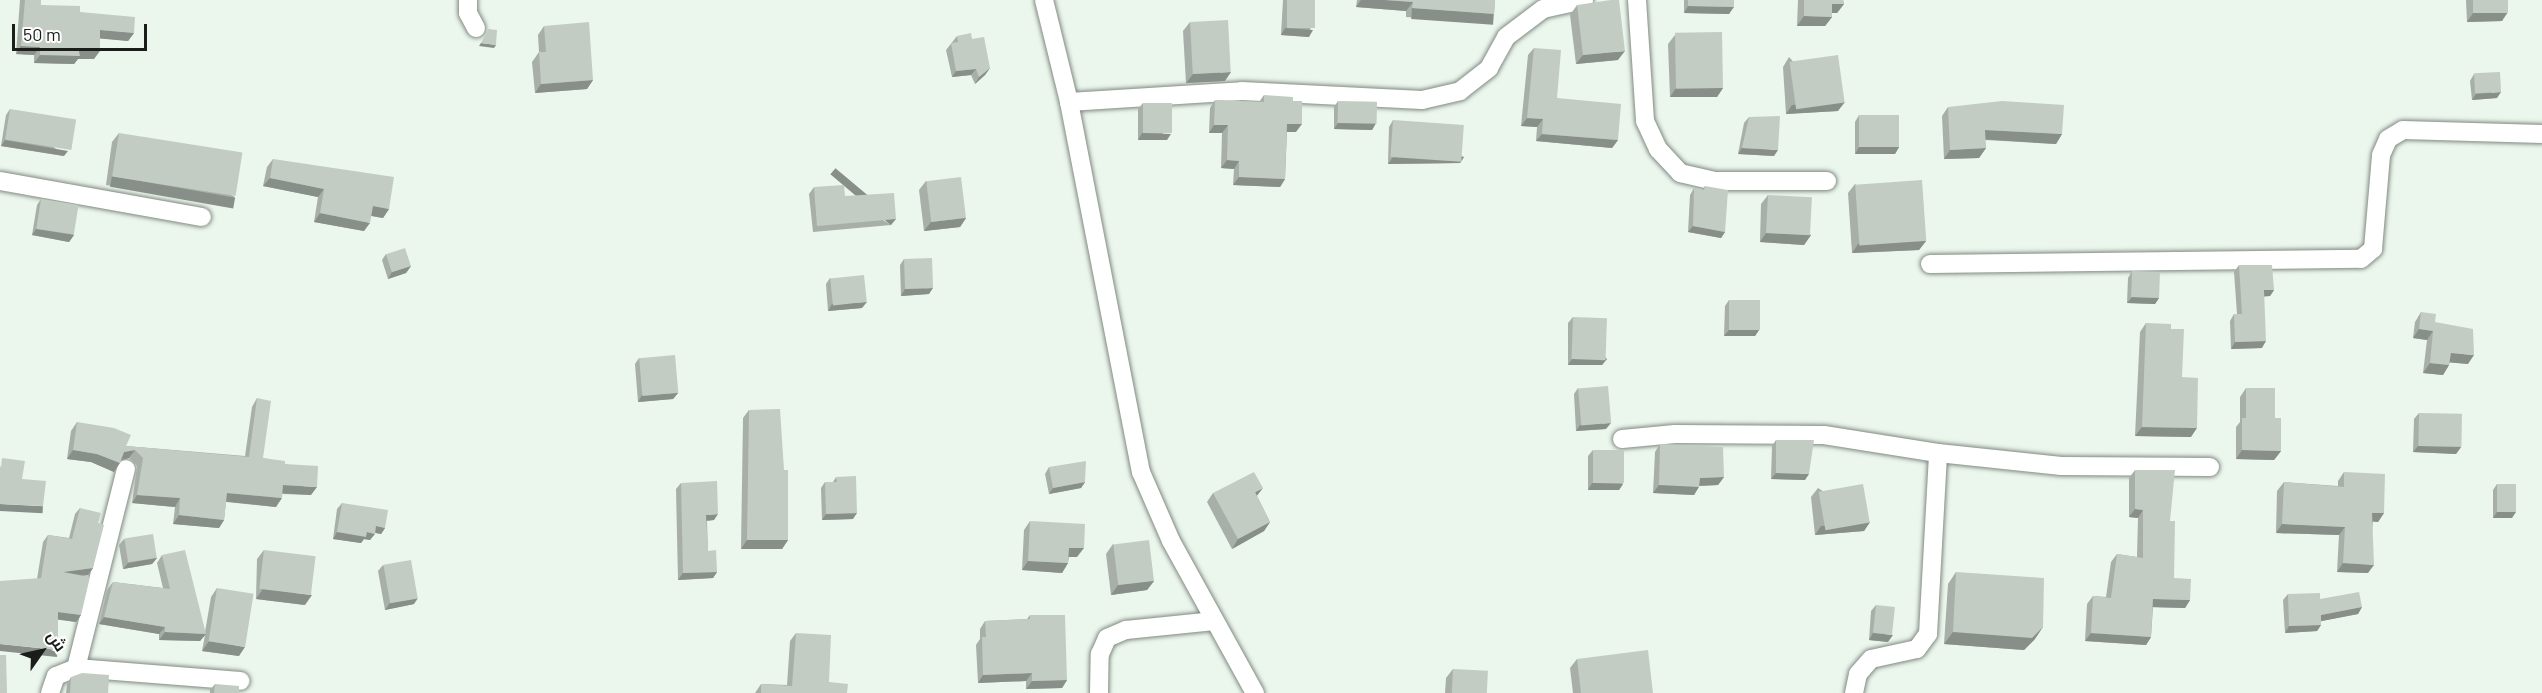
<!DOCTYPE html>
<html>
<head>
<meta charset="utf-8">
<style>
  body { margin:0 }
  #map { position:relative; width:2542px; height:693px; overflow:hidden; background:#ebf6ed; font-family:Barlow,Cairo,sans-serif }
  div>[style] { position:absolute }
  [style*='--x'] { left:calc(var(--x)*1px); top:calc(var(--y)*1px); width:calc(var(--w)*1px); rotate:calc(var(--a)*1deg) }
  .roads { filter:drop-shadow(0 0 2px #808a81) drop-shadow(0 0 2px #808a81) }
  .minor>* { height:18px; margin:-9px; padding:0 9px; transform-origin:9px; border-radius:9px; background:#fff }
  .wall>* { inset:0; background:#a7afa8 }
  .shaded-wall>* { inset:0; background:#888f88; transform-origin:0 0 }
  .building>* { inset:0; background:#c2ccc3; transform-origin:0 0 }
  span { translate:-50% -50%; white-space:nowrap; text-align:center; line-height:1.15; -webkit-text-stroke:4.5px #fff; paint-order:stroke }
  .north { position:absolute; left:12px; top:621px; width:60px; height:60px; -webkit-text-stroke:4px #fff; paint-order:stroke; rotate:56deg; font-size:16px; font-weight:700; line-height:24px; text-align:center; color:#1a1d1a }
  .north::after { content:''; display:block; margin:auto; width:21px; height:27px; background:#1a1d1a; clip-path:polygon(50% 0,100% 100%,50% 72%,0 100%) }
  .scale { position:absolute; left:12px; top:24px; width:135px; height:27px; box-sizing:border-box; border:3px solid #1a1d1a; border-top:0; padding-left:8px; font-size:18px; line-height:21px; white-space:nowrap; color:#1a1d1a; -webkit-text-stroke:4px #fff; paint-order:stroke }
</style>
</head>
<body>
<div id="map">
  <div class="roads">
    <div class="minor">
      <i style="--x:468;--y:0;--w:13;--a:90"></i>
      <i style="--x:468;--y:13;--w:17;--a:62"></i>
      <i style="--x:1044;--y:0;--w:105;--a:76.2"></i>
      <i style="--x:1069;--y:102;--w:377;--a:79"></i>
      <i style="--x:1141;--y:472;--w:75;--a:66.5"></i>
      <i style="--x:1171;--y:541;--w:174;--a:61.1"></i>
      <i style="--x:1637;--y:0;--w:121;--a:86.2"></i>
      <i style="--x:1645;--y:121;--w:31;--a:65"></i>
      <i style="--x:1658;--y:149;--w:33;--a:47"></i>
      <i style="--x:1680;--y:173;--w:35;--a:13"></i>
      <i style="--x:1714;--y:181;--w:113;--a:0"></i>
      <i style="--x:1069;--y:102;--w:173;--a:-3.6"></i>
      <i style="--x:1242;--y:91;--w:180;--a:2.9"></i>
      <i style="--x:1422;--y:100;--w:39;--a:-13"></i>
      <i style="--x:1460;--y:91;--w:37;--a:-38"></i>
      <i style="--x:1489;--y:68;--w:35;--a:-61"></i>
      <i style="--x:1506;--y:37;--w:46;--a:-37.1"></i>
      <i style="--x:1543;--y:9;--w:42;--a:-12.4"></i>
      <i style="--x:0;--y:181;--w:205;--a:10.1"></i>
      <i style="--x:1930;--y:264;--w:431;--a:-0.7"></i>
      <i style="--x:2361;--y:259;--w:16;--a:-40"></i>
      <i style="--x:2373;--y:249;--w:94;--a:-85.1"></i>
      <i style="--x:2381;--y:155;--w:17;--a:-66"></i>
      <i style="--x:2388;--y:139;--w:17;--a:-31"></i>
      <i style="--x:2403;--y:130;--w:139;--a:1.6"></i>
      <i style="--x:1622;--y:439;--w:53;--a:-5.4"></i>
      <i style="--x:1675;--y:434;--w:149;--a:0.4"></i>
      <i style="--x:1824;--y:435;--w:115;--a:9"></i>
      <i style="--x:76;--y:668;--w:205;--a:-75.9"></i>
      <i style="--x:50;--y:693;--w:18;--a:-71"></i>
      <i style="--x:56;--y:676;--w:22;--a:-22"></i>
      <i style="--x:76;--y:668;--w:165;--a:4.5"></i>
      <i style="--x:1099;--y:693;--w:39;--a:-89"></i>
      <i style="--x:1100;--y:654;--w:17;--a:-66"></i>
      <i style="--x:1107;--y:638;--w:21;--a:-23"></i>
      <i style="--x:1126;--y:630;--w:89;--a:-5.8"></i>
      <i style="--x:1854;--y:693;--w:19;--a:-78"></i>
      <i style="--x:1858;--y:674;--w:20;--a:-49"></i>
      <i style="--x:1871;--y:659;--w:47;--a:-12.3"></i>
      <i style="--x:1917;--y:649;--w:19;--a:-54"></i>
      <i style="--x:1928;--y:634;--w:181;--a:-86.8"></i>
      <i style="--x:1938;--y:453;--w:124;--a:6"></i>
      <i style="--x:2061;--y:466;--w:149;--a:0.4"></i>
    </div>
  </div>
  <div class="wall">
    <i style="clip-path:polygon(20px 0,41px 0,41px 5px,80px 12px,134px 33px,128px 41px,100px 38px,94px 59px,78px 59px,74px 64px,34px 63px,34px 55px,16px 54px)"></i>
    <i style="clip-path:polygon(1283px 0,1315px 0,1309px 37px,1281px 35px)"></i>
    <i style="clip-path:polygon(1357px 0,1495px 0,1494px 14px,1488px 23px,1406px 17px,1406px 11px,1356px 7px)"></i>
    <i style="clip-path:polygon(1684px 0,1734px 0,1729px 14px,1684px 13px)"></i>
    <i style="clip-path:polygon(1798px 0,1843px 0,1844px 4px,1837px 13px,1832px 13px,1832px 17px,1825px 26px,1797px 26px)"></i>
    <i style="clip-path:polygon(2466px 0,2508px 0,2502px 21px,2467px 22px)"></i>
    <i style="clip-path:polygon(1577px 5px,1618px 60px,1576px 64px,1570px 15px)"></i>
    <i style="clip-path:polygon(1190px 22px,1225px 81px,1186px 83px,1183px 31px)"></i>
    <i style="clip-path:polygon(544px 26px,593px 80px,587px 89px,535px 93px,532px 62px,539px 52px,538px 35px)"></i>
    <i style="clip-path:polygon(1675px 35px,1723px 88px,1717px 97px,1670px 97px,1668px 44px)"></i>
    <i style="clip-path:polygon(957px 36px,972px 39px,990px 68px,985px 75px,975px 84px,971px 75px,952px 77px,946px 50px)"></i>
    <i style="clip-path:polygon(1534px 48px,1557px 98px,1618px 140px,1612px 148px,1536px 141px,1537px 127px,1521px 126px,1528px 55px)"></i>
    <i style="clip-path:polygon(1789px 57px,1838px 111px,1786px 114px,1783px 67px)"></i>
    <i style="clip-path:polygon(2474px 74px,2497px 98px,2472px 100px,2470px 81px)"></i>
    <i style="clip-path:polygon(1264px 95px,1296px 132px,1287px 132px,1285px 179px,1280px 187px,1233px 185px,1234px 169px,1221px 168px,1222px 133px,1209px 133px,1210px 108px,1215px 100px,1259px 102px)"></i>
    <i style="clip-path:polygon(1338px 101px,1376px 123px,1372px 130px,1334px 129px,1334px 107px)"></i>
    <i style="clip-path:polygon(1143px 103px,1167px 140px,1138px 140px,1138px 109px)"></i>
    <i style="clip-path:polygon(1948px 107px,2062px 134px,2056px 144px,1985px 140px,1986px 148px,1979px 158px,1944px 159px,1942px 116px)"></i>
    <i style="clip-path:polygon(10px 109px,64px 156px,1px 146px,6px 115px)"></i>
    <i style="clip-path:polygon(1859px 115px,1899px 147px,1895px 154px,1855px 154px,1855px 122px)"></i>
    <i style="clip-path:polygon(1749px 117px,1774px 156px,1738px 154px,1744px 123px)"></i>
    <i style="clip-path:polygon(1393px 120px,1464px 157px,1460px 163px,1388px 164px,1389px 127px)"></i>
    <i style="clip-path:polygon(119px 133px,235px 197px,229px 206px,106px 185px,112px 142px)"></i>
    <i style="clip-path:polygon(273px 159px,389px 209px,383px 218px,371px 216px,364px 231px,314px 222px,318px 197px,263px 186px,267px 167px)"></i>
    <i style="clip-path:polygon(926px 181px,966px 218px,960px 227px,924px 231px,919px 190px)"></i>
    <i style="clip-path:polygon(1855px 184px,1926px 241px,1919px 250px,1852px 253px,1848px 193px)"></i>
    <i style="clip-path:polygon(1705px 186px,1725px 232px,1721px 238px,1688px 232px,1690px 195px,1694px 188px,1702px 190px)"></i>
    <i style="clip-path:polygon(814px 187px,845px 196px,891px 225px,813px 232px,809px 194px)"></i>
    <i style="clip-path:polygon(1768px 195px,1811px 235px,1804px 245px,1760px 242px,1761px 204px)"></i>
    <i style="clip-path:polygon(41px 199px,74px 235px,69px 242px,32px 235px,37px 205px)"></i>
    <i style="clip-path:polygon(386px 254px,411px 266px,406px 273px,388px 279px,382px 260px)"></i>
    <i style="clip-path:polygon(904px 259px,929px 294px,901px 296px,900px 265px)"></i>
    <i style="clip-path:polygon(2239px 265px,2274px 290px,2270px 296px,2264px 296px,2262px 348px,2231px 349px,2230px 321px,2234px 314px,2237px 314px,2234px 272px)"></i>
    <i style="clip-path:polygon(2132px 271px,2159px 298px,2155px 304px,2127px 303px,2128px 278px)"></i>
    <i style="clip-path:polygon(830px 278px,862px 308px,828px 311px,826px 284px)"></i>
    <i style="clip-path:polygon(1729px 300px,1759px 330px,1755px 336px,1724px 336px,1725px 306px)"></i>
    <i style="clip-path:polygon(2421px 312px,2435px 322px,2468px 364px,2450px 362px,2449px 365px,2443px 375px,2423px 373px,2427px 340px,2413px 338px,2415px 322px)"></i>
    <i style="clip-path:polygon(1573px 317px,1607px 359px,1602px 365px,1568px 365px,1568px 323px)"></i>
    <i style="clip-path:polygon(2146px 323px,2171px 329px,2182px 377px,2191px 437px,2135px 436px,2140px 332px)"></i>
    <i style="clip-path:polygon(639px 358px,678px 393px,673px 399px,638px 402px,635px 364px)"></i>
    <i style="clip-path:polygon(1578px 388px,1606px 429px,1576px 431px,1574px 394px)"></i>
    <i style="clip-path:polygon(2246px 388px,2275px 418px,2281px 451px,2274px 460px,2236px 459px,2236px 427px,2240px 422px,2240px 397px)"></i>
    <i style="clip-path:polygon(257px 398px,263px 458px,285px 464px,311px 495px,282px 494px,276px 507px,226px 502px,224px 520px,219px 528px,173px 524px,175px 507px,132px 503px,137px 466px,129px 458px,121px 460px,114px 472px,91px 462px,67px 459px,71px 431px,77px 422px,126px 446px,245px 456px,252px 407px)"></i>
    <i style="clip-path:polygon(749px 410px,788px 540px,782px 549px,741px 549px,743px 418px)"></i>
    <i style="clip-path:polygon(2419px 413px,2461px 447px,2456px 454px,2413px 452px,2414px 419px)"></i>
    <i style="clip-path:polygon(1776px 440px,1805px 480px,1771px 479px,1772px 446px)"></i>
    <i style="clip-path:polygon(1660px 444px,1724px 477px,1718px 485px,1699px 486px,1694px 495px,1653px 493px,1655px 452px)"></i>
    <i style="clip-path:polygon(1593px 450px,1623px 484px,1619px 490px,1588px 490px,1588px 456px)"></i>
    <i style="clip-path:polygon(1049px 467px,1085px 482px,1081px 488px,1049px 494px,1045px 474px)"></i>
    <i style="clip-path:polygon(2135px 470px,2170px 521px,2174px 578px,2190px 600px,2185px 608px,2153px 607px,2151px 637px,2146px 645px,2085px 641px,2087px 604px,2093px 596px,2106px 597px,2111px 562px,2117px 554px,2137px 557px,2138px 518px,2129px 517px,2129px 478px)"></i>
    <i style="clip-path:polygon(2344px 472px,2384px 513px,2378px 522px,2373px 521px,2368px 573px,2337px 572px,2339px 535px,2276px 533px,2277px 491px,2284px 482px,2338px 486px,2338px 481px)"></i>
    <i style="clip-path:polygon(836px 477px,853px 519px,822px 520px,821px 488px,825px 482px,833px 482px)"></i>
    <i style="clip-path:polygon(681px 483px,714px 520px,707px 521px,708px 551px,717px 572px,713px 578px,678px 580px,676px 489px)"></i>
    <i style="clip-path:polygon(2497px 484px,2512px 518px,2493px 518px,2493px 490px)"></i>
    <i style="clip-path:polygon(1818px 488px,1870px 522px,1864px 531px,1815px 535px,1811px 497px)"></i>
    <i style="clip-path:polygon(1213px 493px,1257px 496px,1270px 522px,1264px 531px,1232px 549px,1207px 502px)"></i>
    <i style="clip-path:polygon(342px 503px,385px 528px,381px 534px,375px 533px,370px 540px,364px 539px,361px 543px,333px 539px,337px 509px)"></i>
    <i style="clip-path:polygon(80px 508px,98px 523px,93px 568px,88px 575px,82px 576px,81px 615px,76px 622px,58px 619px,58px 650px,54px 657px,37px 579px,43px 542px,48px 535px,69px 538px,75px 514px)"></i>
    <i style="clip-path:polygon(1030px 521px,1077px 557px,1069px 557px,1068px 563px,1062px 573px,1022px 570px,1024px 530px)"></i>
    <i style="clip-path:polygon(124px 539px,157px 558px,152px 564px,123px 569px,119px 545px)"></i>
    <i style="clip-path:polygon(1113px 544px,1154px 581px,1147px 590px,1111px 595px,1106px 554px)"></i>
    <i style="clip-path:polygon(264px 550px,305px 605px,256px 599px,257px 559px)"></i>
    <i style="clip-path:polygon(162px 555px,205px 632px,211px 597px,217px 588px,239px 656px,202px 651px,205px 635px,200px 641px,159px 640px,159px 634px,99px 624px,107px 590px,113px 582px,163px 588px,157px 563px)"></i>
    <i style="clip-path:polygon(383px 565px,414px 604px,385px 610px,378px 571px)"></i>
    <i style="clip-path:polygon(1956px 572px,2035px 639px,2024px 650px,1944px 644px,1948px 584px)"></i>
    <i style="clip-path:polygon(2288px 594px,2320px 599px,2362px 607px,2358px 614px,2321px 621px,2321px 625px,2317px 631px,2285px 633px,2283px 600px)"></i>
    <i style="clip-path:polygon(1876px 605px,1888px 642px,1869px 640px,1871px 611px)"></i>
    <i style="clip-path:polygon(1030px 615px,1067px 680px,1062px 688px,1026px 689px,1026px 681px,978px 683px,976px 645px,980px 639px,980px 629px,985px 621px,1027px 619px)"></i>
    <i style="clip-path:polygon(796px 633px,829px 682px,847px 693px,755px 693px,761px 684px,787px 685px,790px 641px)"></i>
    <i style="clip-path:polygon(1577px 659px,1653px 693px,1573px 693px,1570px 668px)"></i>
    <i style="clip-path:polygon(1453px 669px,1486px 693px,1445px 693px,1446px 678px)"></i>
    <i style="clip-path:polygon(71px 677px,108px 693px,66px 693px,67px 684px)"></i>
    <i style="clip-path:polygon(215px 684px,239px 693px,210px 693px,210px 690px)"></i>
  </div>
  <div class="shaded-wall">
    <i style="clip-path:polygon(1361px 0,1385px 0,1413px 2px,1406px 11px,1356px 7px)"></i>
    <i style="clip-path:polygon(1832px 4px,1844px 4px,1837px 13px,1826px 13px)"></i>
    <i style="clip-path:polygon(1688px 6px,1734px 7px,1729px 14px,1684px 13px)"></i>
    <i style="left:1412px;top:8px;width:82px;height:11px;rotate:4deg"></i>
    <i style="clip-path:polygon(2508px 12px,2502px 21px,2467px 22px,2473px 13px)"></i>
    <i style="clip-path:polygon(1804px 16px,1832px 17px,1825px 26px,1797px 26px)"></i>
    <i style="clip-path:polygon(1285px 28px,1313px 30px,1309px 37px,1281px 35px)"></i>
    <i style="clip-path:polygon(100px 30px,134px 33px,128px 41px,94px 38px)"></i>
    <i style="clip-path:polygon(481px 43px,496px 45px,494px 48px,479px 46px)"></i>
    <i style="clip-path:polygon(21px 46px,40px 47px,34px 55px,16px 54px)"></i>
    <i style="clip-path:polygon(79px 51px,100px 51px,94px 59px,78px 59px,74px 64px,34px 63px,40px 55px)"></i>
    <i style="clip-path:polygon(1625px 51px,1618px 60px,1576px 64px,1583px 55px)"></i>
    <i style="clip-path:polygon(990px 68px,985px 75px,975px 84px,979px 77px)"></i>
    <i style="clip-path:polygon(976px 69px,971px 75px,952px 77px,956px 71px)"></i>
    <i style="clip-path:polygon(1231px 72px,1225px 81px,1186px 83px,1193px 74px)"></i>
    <i style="clip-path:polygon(593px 80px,587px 89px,535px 93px,541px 84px)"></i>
    <i style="clip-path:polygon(1676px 88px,1723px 88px,1717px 97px,1670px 97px)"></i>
    <i style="clip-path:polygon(2501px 92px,2497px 98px,2472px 100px,2476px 94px)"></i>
    <i style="clip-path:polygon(1845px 102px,1838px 111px,1786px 114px,1792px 105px)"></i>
    <i style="clip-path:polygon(1527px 118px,1543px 119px,1537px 127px,1521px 126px)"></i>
    <i style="clip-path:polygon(1338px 123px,1376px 123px,1372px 130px,1334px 129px)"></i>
    <i style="clip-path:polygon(1287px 124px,1302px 124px,1296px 132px,1282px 132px)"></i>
    <i style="clip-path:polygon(1214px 125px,1228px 125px,1222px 133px,1209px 133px)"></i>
    <i style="clip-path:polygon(1985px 130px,2062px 134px,2056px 144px,1978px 139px)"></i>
    <i style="clip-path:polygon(1142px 133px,1171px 134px,1167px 140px,1138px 140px)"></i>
    <i style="clip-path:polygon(1542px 134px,1618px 140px,1612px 148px,1536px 141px)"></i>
    <i style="clip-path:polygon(5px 140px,68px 151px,64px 156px,1px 146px)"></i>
    <i style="clip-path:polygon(1859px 147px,1899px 147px,1895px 154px,1855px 154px)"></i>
    <i style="clip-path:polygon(1742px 148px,1778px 150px,1774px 156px,1738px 154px)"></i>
    <i style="clip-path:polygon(1986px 148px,1979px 158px,1944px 159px,1950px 150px)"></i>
    <i style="clip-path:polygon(1393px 157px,1464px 157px,1460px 163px,1388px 164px)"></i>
    <i style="clip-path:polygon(1227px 160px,1239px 161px,1234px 169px,1221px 168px)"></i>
    <i style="left:112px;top:176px;width:125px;height:11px;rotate:10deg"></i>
    <i style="clip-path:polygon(1239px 177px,1285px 179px,1280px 187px,1233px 185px)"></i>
    <i style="clip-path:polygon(270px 178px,324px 189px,318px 197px,263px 186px)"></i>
    <i style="clip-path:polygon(373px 206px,389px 209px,383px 218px,367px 215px)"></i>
    <i style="clip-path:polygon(320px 213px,370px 223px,364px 231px,314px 222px)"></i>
    <i style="clip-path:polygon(966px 218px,960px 227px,924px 231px,931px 222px)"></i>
    <i style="left:896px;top:219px;width:8px;height:79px;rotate:130deg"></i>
    <i style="clip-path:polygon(1693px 226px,1725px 232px,1721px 238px,1688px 232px)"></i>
    <i style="clip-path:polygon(36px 229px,74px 235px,69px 242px,32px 235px)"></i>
    <i style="clip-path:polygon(1766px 233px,1811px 235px,1804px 245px,1760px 242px)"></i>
    <i style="clip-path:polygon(1926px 241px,1919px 250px,1852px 253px,1858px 244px)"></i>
    <i style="clip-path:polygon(411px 266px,406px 273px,388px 279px,392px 272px)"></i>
    <i style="clip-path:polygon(933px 288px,929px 294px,901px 296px,905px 289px)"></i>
    <i style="clip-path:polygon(2264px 290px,2274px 290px,2270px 296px,2260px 297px)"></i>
    <i style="clip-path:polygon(2132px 297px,2159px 298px,2155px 304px,2127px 303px)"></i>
    <i style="clip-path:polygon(867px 302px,862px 308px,828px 311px,832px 304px)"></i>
    <i style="clip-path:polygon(2419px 329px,2433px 331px,2427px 340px,2413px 338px)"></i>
    <i style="clip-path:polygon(1729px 330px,1759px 330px,1755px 336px,1724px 336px)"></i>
    <i style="clip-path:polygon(2266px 341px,2262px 348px,2231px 349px,2235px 342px)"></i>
    <i style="clip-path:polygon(2451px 353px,2474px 355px,2468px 364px,2444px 362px)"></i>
    <i style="clip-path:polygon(1572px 359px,1607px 359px,1602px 365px,1568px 365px)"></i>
    <i style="clip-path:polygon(2430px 363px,2449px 365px,2443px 375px,2423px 373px)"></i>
    <i style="clip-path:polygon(678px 393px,673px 399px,638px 402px,642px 395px)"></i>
    <i style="clip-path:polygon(1611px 423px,1606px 429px,1576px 431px,1580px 425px)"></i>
    <i style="clip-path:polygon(2142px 427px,2197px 428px,2191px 437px,2135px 436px)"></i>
    <i style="clip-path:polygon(2418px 446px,2461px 447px,2456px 454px,2413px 452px)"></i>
    <i style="clip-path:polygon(73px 450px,97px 454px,120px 463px,114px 472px,91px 462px,67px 459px)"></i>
    <i style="clip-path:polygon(135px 450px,129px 458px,118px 461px,124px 452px)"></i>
    <i style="clip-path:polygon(2242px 450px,2281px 451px,2274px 460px,2236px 459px)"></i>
    <i style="clip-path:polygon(1776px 473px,1809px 474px,1805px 480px,1771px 479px)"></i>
    <i style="clip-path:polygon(1724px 477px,1718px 485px,1695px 486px,1699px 487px,1694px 495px,1653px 493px,1659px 485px,1700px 478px)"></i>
    <i style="clip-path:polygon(1085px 482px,1081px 488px,1049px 494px,1053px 488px)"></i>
    <i style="clip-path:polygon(1592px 483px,1623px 484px,1619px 490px,1588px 490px)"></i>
    <i style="clip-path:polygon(283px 485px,317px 487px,311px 495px,277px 493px)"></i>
    <i style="clip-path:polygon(1263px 488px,1256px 497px,1255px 492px)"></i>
    <i style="clip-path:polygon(227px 493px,282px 498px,276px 507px,221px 501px)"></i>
    <i style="clip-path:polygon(137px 495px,180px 498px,175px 507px,132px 503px)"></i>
    <i style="left:0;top:504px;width:43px;height:7px;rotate:3deg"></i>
    <i style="clip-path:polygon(2135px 509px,2143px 510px,2138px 518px,2129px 517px)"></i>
    <i style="clip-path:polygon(2497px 512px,2516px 512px,2512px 518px,2493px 518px)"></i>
    <i style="clip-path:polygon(857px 513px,853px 519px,822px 520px,826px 514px)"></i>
    <i style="clip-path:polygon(2372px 513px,2384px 513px,2378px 522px,2366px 521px)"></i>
    <i style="clip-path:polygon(718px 514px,714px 520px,702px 521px,706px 515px)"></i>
    <i style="clip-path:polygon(179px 515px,224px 520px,219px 528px,173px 524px)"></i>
    <i style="clip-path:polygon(1270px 522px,1264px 531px,1232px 549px,1238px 539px)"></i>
    <i style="clip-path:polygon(1870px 522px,1864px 531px,1815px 535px,1821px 526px)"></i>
    <i style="clip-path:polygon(2282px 524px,2345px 527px,2339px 535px,2276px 533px)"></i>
    <i style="clip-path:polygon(376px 526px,385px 528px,381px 534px,372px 532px)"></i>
    <i style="clip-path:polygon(337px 532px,367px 532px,375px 534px,370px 540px,364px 539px,361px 543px,333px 539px)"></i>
    <i style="clip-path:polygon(747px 540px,788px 540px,782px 549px,741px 549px)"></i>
    <i style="clip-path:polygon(1069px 548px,1084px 548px,1077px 557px,1063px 557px)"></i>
    <i style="clip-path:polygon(157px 558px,152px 564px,123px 569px,128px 563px)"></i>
    <i style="clip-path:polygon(1028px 561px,1068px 563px,1062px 573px,1022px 570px)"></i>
    <i style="clip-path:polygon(2343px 563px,2374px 565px,2368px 573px,2337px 572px)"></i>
    <i style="clip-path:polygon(93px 568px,88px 575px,58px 579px,63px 572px)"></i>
    <i style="clip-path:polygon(717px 572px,713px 578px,678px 580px,683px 573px)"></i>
    <i style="clip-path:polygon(1154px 581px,1147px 590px,1111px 595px,1118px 585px)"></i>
    <i style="clip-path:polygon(263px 589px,312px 595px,305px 605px,256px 599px)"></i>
    <i style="clip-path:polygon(418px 598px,414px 604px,385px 610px,390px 603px)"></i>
    <i style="clip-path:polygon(2153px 599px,2190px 600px,2185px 608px,2148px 607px)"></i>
    <i style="clip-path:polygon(2362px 607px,2358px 614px,2317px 622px,2321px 615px)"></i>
    <i style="clip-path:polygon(58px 612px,81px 615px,76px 622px,53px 619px)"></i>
    <i style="clip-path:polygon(104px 617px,165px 627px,159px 634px,99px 624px)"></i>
    <i style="clip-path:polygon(2321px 625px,2317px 631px,2285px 633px,2289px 626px)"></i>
    <i style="clip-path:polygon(2043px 627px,2035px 639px,2024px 650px,1944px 644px,1953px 632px)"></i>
    <i style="clip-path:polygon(165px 632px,206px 634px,200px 641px,159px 640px)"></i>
    <i style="clip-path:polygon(1873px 633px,1893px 635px,1888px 642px,1869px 640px)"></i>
    <i style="clip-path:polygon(2091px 633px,2151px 637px,2146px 645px,2085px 641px)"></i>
    <i style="clip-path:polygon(209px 641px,245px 647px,239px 656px,202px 651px)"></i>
    <i style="left:0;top:644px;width:58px;height:7px;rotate:6deg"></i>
    <i style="clip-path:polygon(1032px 673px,1026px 681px,978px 683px,983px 675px)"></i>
    <i style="clip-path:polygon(1067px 680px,1062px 688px,1026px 689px,1032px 681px)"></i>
  </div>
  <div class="building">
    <i style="clip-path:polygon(25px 0,41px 0,41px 5px,80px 6px,80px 12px,135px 17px,134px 33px,100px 30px,100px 51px,79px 51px,80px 56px,40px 55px,40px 47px,21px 46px)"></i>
    <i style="left:1287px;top:0;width:28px;height:28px"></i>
    <i style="clip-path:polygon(1385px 0,1495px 0,1494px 14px,1412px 8px,1413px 2px)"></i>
    <i style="clip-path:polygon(1611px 0,1619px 0,1625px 51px,1583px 55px,1577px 5px)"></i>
    <i style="clip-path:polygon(1688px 0,1734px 0,1734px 7px,1688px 6px)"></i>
    <i style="clip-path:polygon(1804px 0,1843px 0,1844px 4px,1832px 4px,1832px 17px,1804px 16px)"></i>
    <i style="left:2473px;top:0;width:35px;height:13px"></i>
    <i style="left:1228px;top:20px;width:52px;height:38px;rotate:87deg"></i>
    <i style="clip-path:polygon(589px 22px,593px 80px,541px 84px,539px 52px,546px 52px,544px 26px)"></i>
    <i style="clip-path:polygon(488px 29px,497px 30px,496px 45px,481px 43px)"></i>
    <i style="left:1722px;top:32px;width:56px;height:47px;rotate:89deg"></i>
    <i style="clip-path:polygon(971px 33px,972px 39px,984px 37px,990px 68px,979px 77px,976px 69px,956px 71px,951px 43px,958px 42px,957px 36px)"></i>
    <i style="clip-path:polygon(1534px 48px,1561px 50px,1557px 98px,1621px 104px,1618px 140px,1542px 134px,1543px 119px,1527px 118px)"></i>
    <i style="left:1838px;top:55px;width:48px;height:49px;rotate:82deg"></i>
    <i style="left:2500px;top:72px;width:20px;height:26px;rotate:87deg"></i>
    <i style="clip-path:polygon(1264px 95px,1293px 97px,1293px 101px,1302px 101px,1302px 124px,1287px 124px,1285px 179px,1239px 177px,1239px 161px,1227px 160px,1228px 125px,1214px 125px,1215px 100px,1264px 102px)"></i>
    <i style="left:1338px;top:101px;width:39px;height:22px;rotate:1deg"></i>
    <i style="clip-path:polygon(2002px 101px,2064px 105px,2062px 134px,1985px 130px,1986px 148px,1950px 150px,1948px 107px)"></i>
    <i style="left:1143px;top:103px;width:29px;height:30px"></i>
    <i style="left:10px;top:109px;width:67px;height:31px;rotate:9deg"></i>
    <i style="left:1859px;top:115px;width:40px;height:32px"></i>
    <i style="clip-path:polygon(1780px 116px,1778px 150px,1742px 148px,1749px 117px)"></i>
    <i style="left:1393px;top:120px;width:71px;height:37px;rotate:4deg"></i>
    <i style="left:119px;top:133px;width:125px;height:44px;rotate:9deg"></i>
    <i style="clip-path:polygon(273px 159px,394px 177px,389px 209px,373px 206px,370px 223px,320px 213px,324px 189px,270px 178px)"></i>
    <i style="left:961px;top:177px;width:41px;height:35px;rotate:83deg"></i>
    <i style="left:1922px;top:180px;width:61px;height:67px;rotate:86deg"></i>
    <i style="clip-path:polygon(844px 185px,845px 196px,894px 193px,896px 219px,817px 226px,814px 187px)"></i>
    <i style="clip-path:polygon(1705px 186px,1728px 190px,1725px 232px,1693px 226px,1694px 188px,1704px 190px)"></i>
    <i style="left:1768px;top:195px;width:44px;height:38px;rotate:3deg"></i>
    <i style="left:41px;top:199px;width:38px;height:30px;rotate:9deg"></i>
    <i style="left:405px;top:248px;width:19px;height:20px;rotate:72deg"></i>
    <i style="left:932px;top:258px;width:30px;height:28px;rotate:88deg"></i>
    <i style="clip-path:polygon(2239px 265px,2272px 265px,2274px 290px,2264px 290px,2266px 341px,2235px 342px,2234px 314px,2242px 314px)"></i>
    <i style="left:2132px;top:271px;width:28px;height:26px;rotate:2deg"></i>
    <i style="left:864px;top:275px;width:27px;height:34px;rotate:84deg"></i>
    <i style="left:1729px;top:300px;width:31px;height:30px"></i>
    <i style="clip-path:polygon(2421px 312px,2436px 314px,2435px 322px,2473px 329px,2474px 355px,2451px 353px,2449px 365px,2430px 363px,2433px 331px,2419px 329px)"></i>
    <i style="left:1573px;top:317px;width:34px;height:42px;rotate:2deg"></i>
    <i style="clip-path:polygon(2146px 323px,2171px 324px,2171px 329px,2184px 329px,2182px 377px,2198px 378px,2197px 428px,2142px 427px)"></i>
    <i style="left:675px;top:355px;width:38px;height:36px;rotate:85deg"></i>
    <i style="left:1608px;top:386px;width:37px;height:30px;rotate:85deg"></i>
    <i style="clip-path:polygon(2246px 388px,2275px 388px,2275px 418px,2281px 418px,2281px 451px,2242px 450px,2242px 418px,2246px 418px)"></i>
    <i style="clip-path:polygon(257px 398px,271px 401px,263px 458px,285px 461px,285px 464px,318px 466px,317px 487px,283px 485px,282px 498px,227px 493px,224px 520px,179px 515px,180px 498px,137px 495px,143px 458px,135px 450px,124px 452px,120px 463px,97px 454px,73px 450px,77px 422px,114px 428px,131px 435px,126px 446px,249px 457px)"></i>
    <i style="clip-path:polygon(780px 409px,784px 470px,788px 470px,788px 540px,747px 540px,749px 410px)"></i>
    <i style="left:2419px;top:413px;width:43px;height:33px;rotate:1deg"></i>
    <i style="clip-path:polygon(1776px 440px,1814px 440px,1809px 474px,1776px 473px)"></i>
    <i style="clip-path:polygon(1660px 444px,1723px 447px,1724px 477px,1700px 478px,1699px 487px,1659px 485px)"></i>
    <i style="left:1593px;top:450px;width:31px;height:33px"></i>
    <i style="clip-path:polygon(2px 458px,25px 461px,22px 479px,46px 481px,43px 506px,0 504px,0 466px,1px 467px)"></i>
    <i style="clip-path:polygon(1086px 461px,1085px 482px,1053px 488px,1049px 467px)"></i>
    <i style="clip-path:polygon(2135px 470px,2175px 470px,2170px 521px,2175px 521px,2174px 578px,2191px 579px,2190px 600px,2153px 599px,2151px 637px,2091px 633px,2093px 596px,2111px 598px,2117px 554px,2143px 558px,2143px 510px,2135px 509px)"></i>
    <i style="clip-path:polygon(1254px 472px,1263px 488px,1255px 492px,1270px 522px,1238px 539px,1213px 493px)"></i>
    <i style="clip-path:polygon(2344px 472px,2385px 474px,2384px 513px,2372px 513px,2374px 565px,2343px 563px,2345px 527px,2282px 524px,2284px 482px,2344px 487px)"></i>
    <i style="clip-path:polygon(856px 476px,857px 513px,826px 514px,825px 482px,837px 482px,836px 477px)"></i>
    <i style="clip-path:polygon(717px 481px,718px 514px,706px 515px,708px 551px,716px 550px,717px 572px,683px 573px,681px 483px)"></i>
    <i style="left:1863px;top:484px;width:39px;height:45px;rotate:80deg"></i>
    <i style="left:2497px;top:484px;width:19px;height:28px"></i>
    <i style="clip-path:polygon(342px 503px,388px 510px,385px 528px,376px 526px,375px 534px,367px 532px,366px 537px,337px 532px)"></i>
    <i style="clip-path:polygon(80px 508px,101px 513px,98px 523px,104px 525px,93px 568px,63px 572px,90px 577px,81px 615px,58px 612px,58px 650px,0 644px,0 581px,41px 578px,48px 535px,72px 539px)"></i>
    <i style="clip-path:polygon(1030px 521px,1085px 524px,1084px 548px,1069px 548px,1068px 563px,1028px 561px)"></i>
    <i style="left:153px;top:534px;width:24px;height:29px;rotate:81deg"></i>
    <i style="left:1149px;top:540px;width:41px;height:36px;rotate:83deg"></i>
    <i style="clip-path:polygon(185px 550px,206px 634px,165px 632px,165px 627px,104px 617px,113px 582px,170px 589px,162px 555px)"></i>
    <i style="left:264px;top:550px;width:52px;height:39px;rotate:7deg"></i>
    <i style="left:411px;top:560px;width:39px;height:28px;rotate:80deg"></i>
    <i style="clip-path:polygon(1956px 572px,2044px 578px,2043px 627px,2032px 638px,1953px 632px)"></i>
    <i style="left:217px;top:588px;width:37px;height:54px;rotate:9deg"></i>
    <i style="clip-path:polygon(2359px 592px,2362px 607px,2321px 615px,2321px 625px,2289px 626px,2288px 594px,2320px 593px,2320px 599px)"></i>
    <i style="left:1876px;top:605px;width:19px;height:28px;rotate:6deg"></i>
    <i style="clip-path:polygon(1030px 615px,1065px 615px,1067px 680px,1032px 681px,1032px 673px,983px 675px,982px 637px,986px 637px,985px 621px,1030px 619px)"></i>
    <i style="clip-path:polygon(796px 633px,831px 635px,829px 682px,848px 684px,847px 693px,761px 693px,761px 684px,792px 686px)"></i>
    <i style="clip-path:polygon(1648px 650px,1653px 693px,1581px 693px,1577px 659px)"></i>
    <i style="clip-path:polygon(0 655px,6px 655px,7px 693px,0 693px)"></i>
    <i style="left:1453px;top:669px;width:35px;height:24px;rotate:3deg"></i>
    <i style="clip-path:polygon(82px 673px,109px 675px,108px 693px,70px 693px,71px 677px)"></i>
    <i style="clip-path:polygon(215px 684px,239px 686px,239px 693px,214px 693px)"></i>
  </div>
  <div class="north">ش</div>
  <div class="scale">50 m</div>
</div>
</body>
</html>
